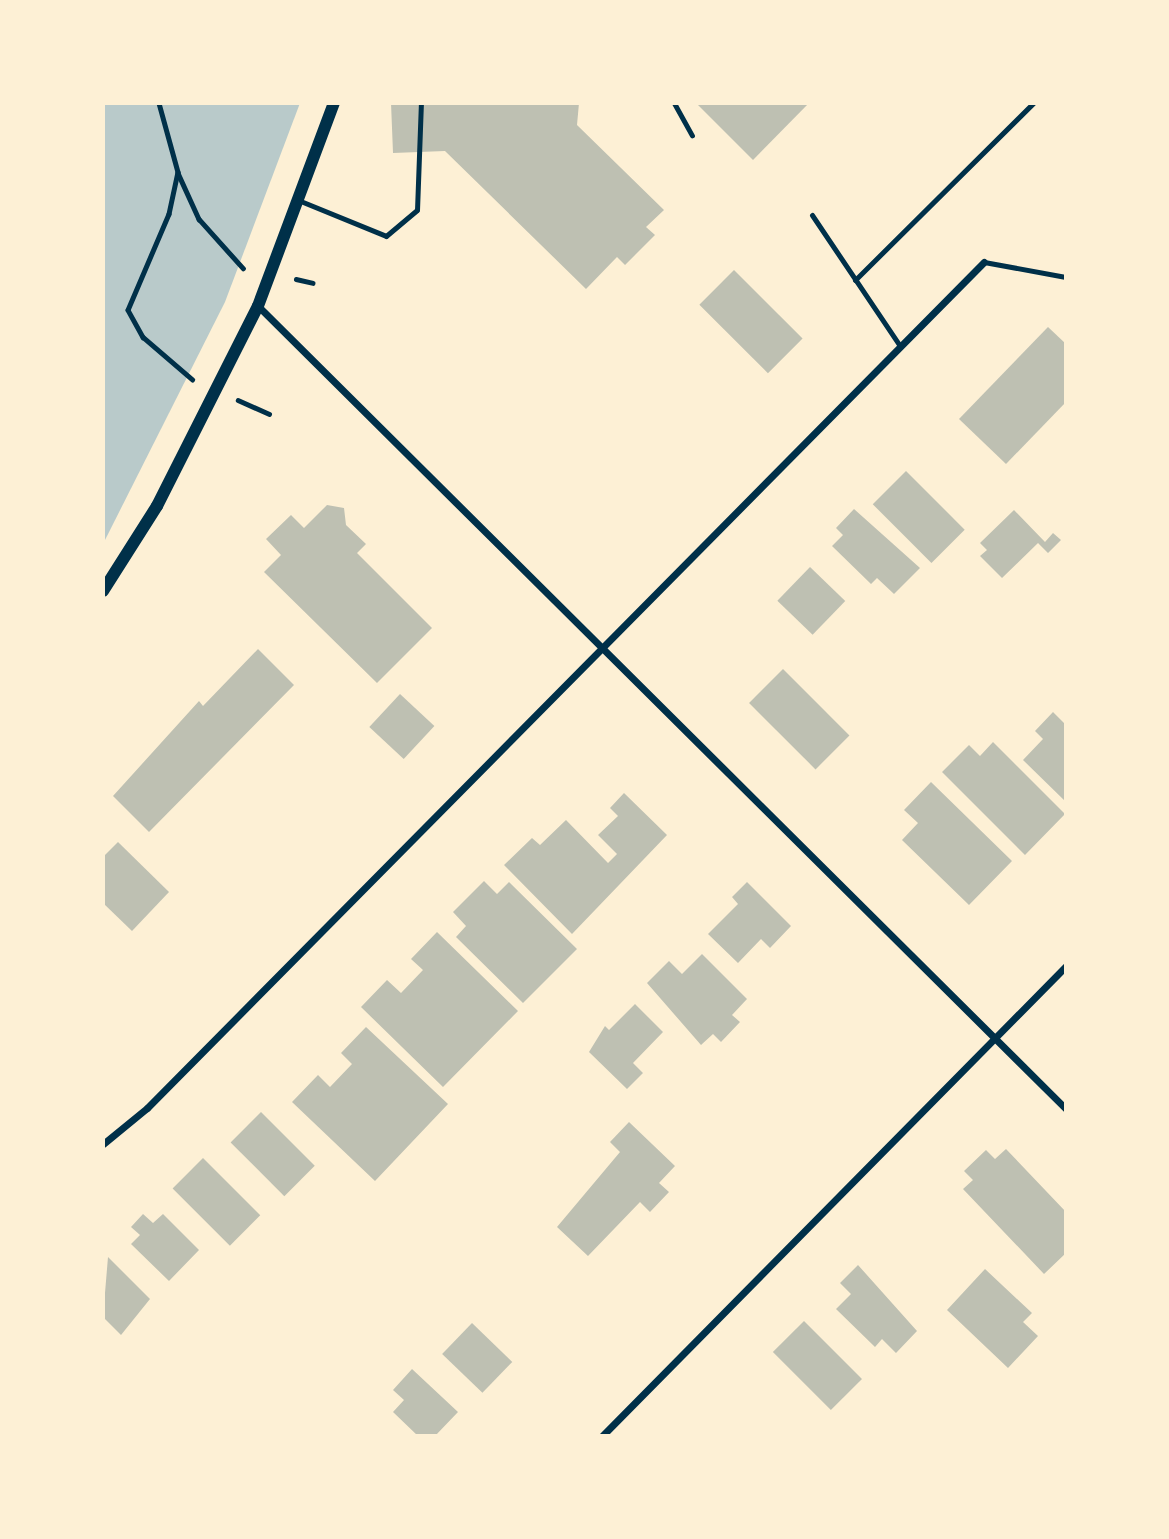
<!DOCTYPE html>
<html>
<head>
<meta charset="utf-8">
<style>
  body { margin:0 }
  #map { position:relative; width:1169px; height:1539px; overflow:hidden; background:#fdf0d5; font-family:Ubuntu,sans-serif }
  div>[style] { position:absolute }
  [style*='--x'] { left:calc(var(--x)*1px); top:calc(var(--y)*1px); width:calc(var(--w)*1px); rotate:calc(var(--a)*1deg) }
  .green>* { inset:0; background:#b9caca }
  .building>* { inset:0; background:#bec0b2; transform-origin:0 0 }
  .path>* { height:4.5px; margin:-2.25px; padding:0 2.25px; transform-origin:2.25px; border-radius:2.25px; background:#003049 }
  .service>* { height:5px; margin:-2.5px; padding:0 2.5px; transform-origin:2.5px; border-radius:2.5px; background:#003049 }
  .minor>* { height:7px; margin:-3.5px; padding:0 3.5px; transform-origin:3.5px; border-radius:3.5px; background:#003049 }
  .tertiary>* { height:12px; margin:-6px; padding:0 6px; transform-origin:6px; border-radius:6px; background:#003049 }
  span { translate:-50% -50%; white-space:nowrap; text-align:center; line-height:1.15; -webkit-text-stroke:7px #fdf0d5; paint-order:stroke }
  .frame { position:absolute; inset:0; border:105px solid #fdf0d5; pointer-events:none }
</style>
</head>
<body>
<div id="map">
  <div class="green">
    <i style="clip-path:polygon(103px 103px,300px 103px,225px 302px,103px 544px)"></i>
  </div>
  <div class="building">
    <i style="clip-path:polygon(391px 103px,579px 103px,577px 125px,664px 210px,646px 227px,655px 235px,625px 265px,617px 257px,586px 289px,445px 151px,393px 153px)"></i>
    <i style="clip-path:polygon(696px 103px,809px 103px,753px 160px)"></i>
    <i style="left:734px;top:270px;width:97px;height:49px;rotate:45deg"></i>
    <i style="clip-path:polygon(1048px 327px,1066px 344px,1066px 402px,1006px 464px,959px 419px)"></i>
    <i style="left:906px;top:471px;width:83px;height:47px;rotate:45deg"></i>
    <i style="clip-path:polygon(327px 505px,344px 508px,346px 525px,366px 544px,357px 553px,432px 628px,377px 683px,264px 572px,281px 555px,266px 539px,291px 515px,304px 528px)"></i>
    <i style="clip-path:polygon(854px 509px,920px 568px,894px 594px,877px 578px,871px 584px,832px 546px,843px 535px,836px 528px)"></i>
    <i style="clip-path:polygon(1014px 510px,1045px 542px,1053px 533px,1061px 540px,1048px 553px,1038px 543px,1002px 578px,980px 556px,987px 550px,980px 543px)"></i>
    <i style="left:810px;top:567px;width:49px;height:47px;rotate:44deg"></i>
    <i style="clip-path:polygon(258px 649px,294px 685px,149px 832px,113px 796px,199px 701px,203px 706px)"></i>
    <i style="left:783px;top:669px;width:94px;height:48px;rotate:45deg"></i>
    <i style="left:400px;top:694px;width:47px;height:45px;rotate:43deg"></i>
    <i style="clip-path:polygon(1053px 712px,1066px 725px,1066px 802px,1023px 760px,1043px 739px,1035px 731px)"></i>
    <i style="clip-path:polygon(993px 742px,1065px 814px,1025px 855px,942px 772px,969px 745px,980px 756px)"></i>
    <i style="clip-path:polygon(931px 782px,1012px 861px,969px 905px,902px 840px,918px 823px,904px 810px)"></i>
    <i style="clip-path:polygon(624px 793px,667px 835px,572px 934px,504px 865px,532px 838px,540px 845px,566px 820px,608px 863px,617px 854px,598px 835px,618px 816px,610px 808px)"></i>
    <i style="clip-path:polygon(118px 842px,169px 892px,132px 931px,103px 903px,103px 857px)"></i>
    <i style="clip-path:polygon(484px 881px,497px 894px,509px 882px,577px 949px,523px 1003px,456px 937px,466px 926px,453px 912px)"></i>
    <i style="clip-path:polygon(747px 882px,791px 926px,770px 948px,761px 939px,738px 963px,708px 934px,738px 904px,732px 897px)"></i>
    <i style="clip-path:polygon(437px 932px,518px 1011px,443px 1087px,361px 1007px,387px 980px,401px 993px,423px 970px,411px 959px)"></i>
    <i style="clip-path:polygon(702px 954px,747px 999px,732px 1015px,740px 1022px,721px 1042px,713px 1034px,701px 1045px,647px 983px,669px 961px,682px 974px)"></i>
    <i style="clip-path:polygon(635px 1004px,663px 1032px,633px 1063px,643px 1073px,627px 1089px,589px 1052px,605px 1026px,609px 1030px)"></i>
    <i style="clip-path:polygon(366px 1027px,448px 1104px,375px 1181px,292px 1102px,318px 1075px,330px 1087px,352px 1064px,341px 1053px)"></i>
    <i style="left:261px;top:1112px;width:76px;height:43px;rotate:45deg"></i>
    <i style="clip-path:polygon(629px 1122px,675px 1166px,659px 1183px,669px 1192px,650px 1212px,640px 1202px,588px 1256px,557px 1227px,620px 1152px,610px 1142px)"></i>
    <i style="clip-path:polygon(1006px 1149px,1066px 1212px,1066px 1253px,1044px 1274px,963px 1189px,973px 1180px,964px 1171px,986px 1150px,995px 1159px)"></i>
    <i style="left:203px;top:1158px;width:81px;height:43px;rotate:45deg"></i>
    <i style="clip-path:polygon(143px 1214px,153px 1223px,163px 1214px,199px 1250px,169px 1281px,131px 1244px,140px 1235px,131px 1227px)"></i>
    <i style="clip-path:polygon(108px 1257px,150px 1299px,121px 1335px,103px 1317px)"></i>
    <i style="clip-path:polygon(858px 1265px,917px 1331px,896px 1353px,882px 1339px,875px 1347px,836px 1309px,851px 1294px,840px 1283px)"></i>
    <i style="clip-path:polygon(985px 1269px,1032px 1313px,1023px 1322px,1038px 1336px,1008px 1368px,947px 1310px)"></i>
    <i style="left:804px;top:1321px;width:82px;height:44px;rotate:45deg"></i>
    <i style="left:472px;top:1323px;width:56px;height:43px;rotate:44deg"></i>
    <i style="clip-path:polygon(412px 1369px,458px 1412px,435px 1436px,418px 1436px,393px 1412px,404px 1400px,393px 1390px)"></i>
  </div>
  <div class="path">
    <i style="--x:159;--y:103;--w:72;--a:74.6"></i>
    <i style="--x:178;--y:172;--w:43;--a:102.1"></i>
    <i style="--x:169;--y:214;--w:104;--a:113.1"></i>
    <i style="--x:128;--y:310;--w:31;--a:61"></i>
    <i style="--x:143;--y:337;--w:65;--a:40.6"></i>
    <i style="--x:178;--y:173;--w:51;--a:65.5"></i>
    <i style="--x:199;--y:219;--w:66;--a:48.1"></i>
    <i style="--x:296;--y:279;--w:17;--a:13"></i>
    <i style="--x:238;--y:400;--w:34;--a:24"></i>
  </div>
  <div class="service">
    <i style="--x:674;--y:103;--w:37;--a:61"></i>
    <i style="--x:298;--y:200;--w:95;--a:22.2"></i>
    <i style="--x:386;--y:236;--w:40;--a:-40"></i>
    <i style="--x:417;--y:210;--w:107;--a:-87.9"></i>
    <i style="--x:812;--y:215;--w:158;--a:56.1"></i>
    <i style="--x:984;--y:262;--w:83;--a:10.4"></i>
    <i style="--x:855;--y:280;--w:251;--a:-44.8"></i>
  </div>
  <div class="minor">
    <i style="--x:258;--y:306;--w:1139;--a:44.82"></i>
    <i style="--x:103;--y:1144;--w:57;--a:-39.3"></i>
    <i style="--x:147;--y:1108;--w:1190;--a:-45.31"></i>
    <i style="--x:602;--y:1436;--w:660;--a:-45.37"></i>
  </div>
  <div class="tertiary">
    <i style="--x:103;--y:591;--w:101;--a:-57.6"></i>
    <i style="--x:157;--y:506;--w:224;--a:-63.2"></i>
    <i style="--x:258;--y:306;--w:217;--a:-69.5"></i>
  </div>
  <div class="frame"></div>
</div>
</body>
</html>
